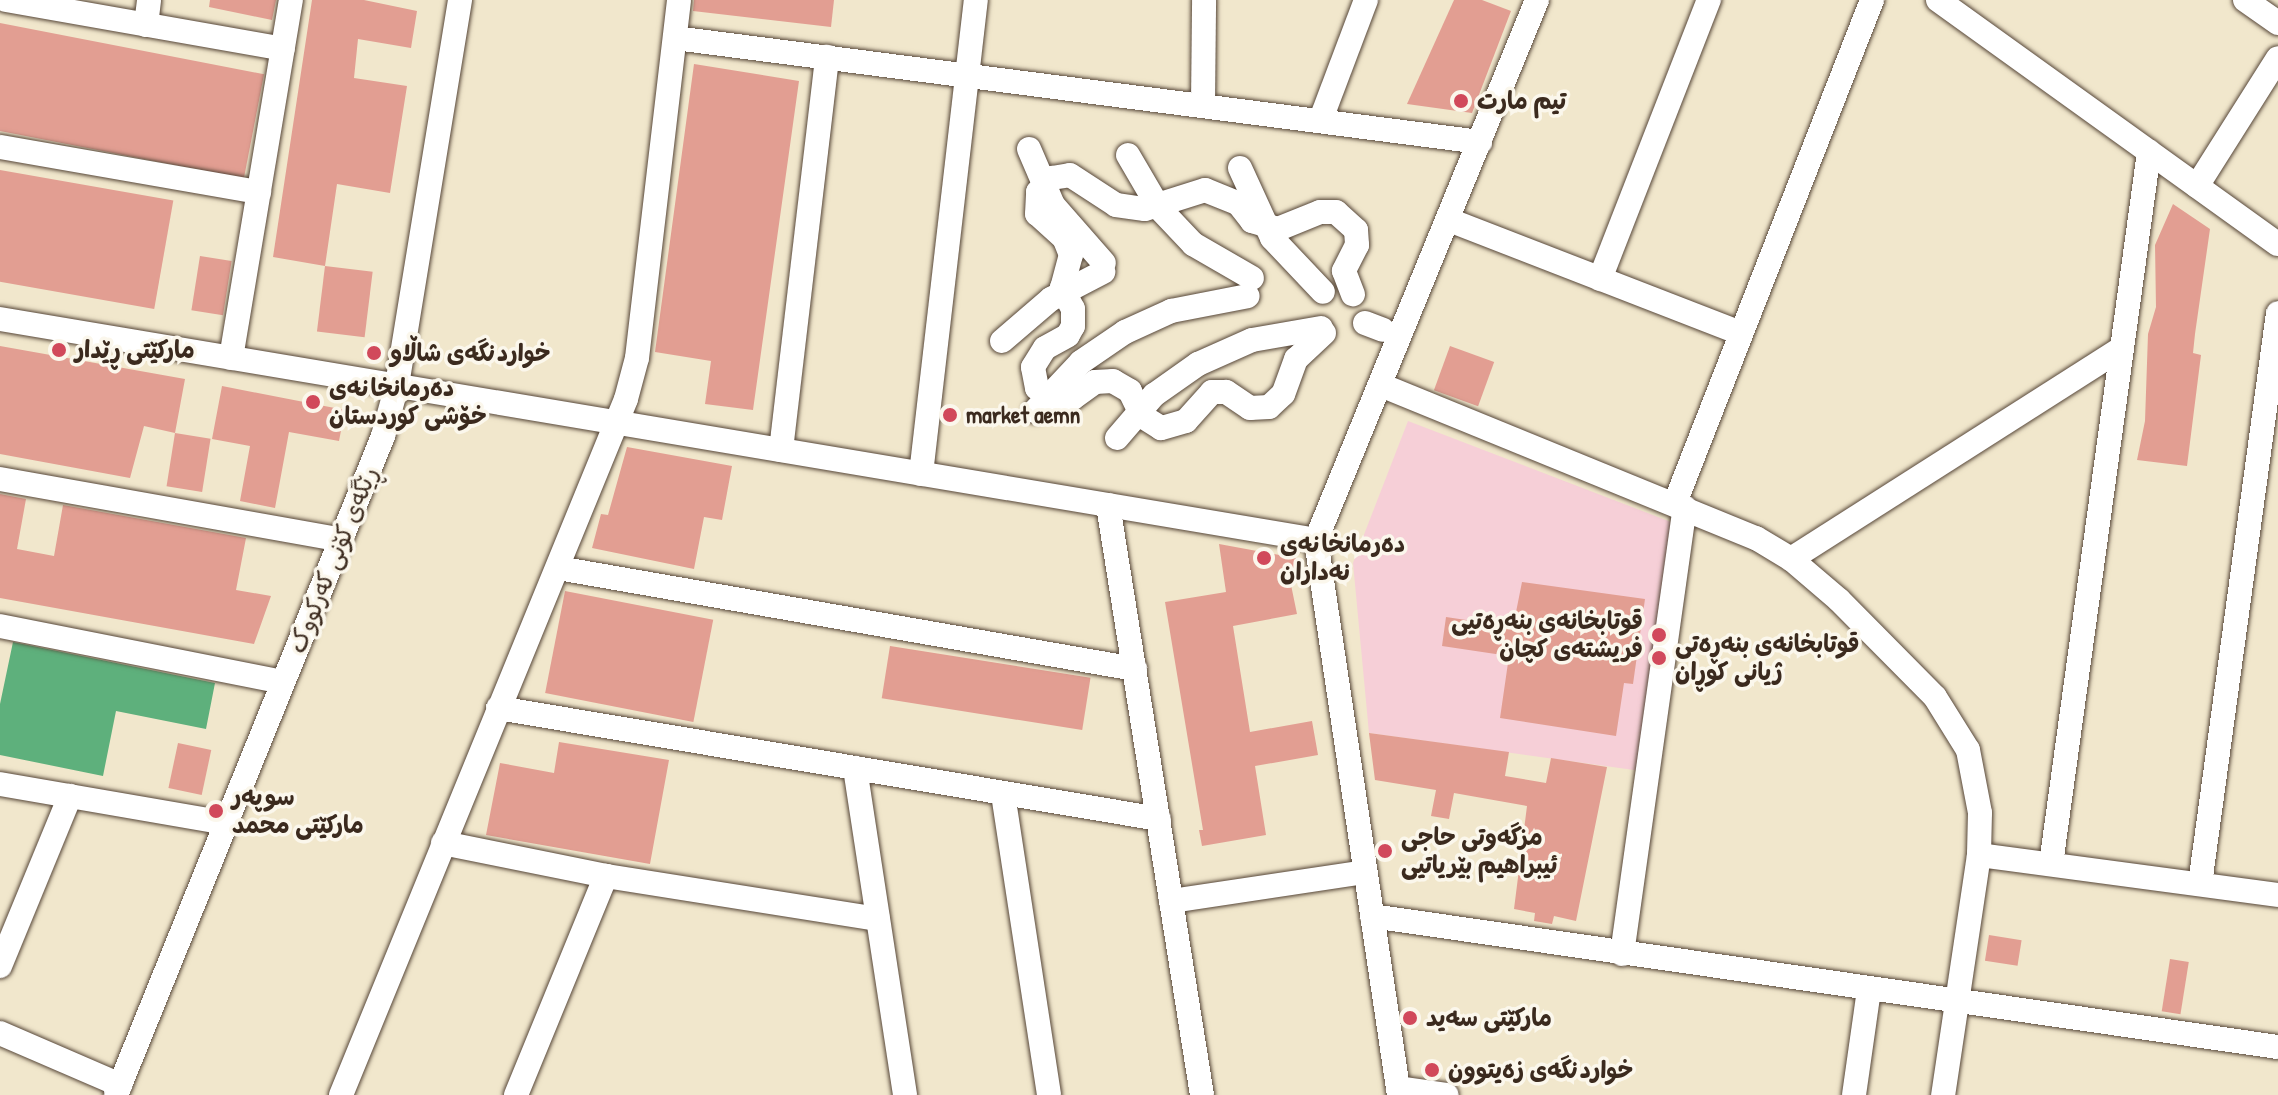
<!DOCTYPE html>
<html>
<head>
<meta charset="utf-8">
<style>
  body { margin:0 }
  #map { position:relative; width:2278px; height:1095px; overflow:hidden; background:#f1e7cc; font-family:"Patrick Hand","Playpen Sans Arabic",sans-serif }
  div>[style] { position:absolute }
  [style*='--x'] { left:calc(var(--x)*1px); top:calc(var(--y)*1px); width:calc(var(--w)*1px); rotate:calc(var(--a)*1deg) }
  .built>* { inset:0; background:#f6cfd7 }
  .forest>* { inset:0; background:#5eb07c }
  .building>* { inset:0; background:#e29e92; transform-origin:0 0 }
  .roads { filter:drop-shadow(0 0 2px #564638) drop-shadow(0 0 2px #564638) }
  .minor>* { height:24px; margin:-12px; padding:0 12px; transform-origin:12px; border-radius:12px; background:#fff }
  .dots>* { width:22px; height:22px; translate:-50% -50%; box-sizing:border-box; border:4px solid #fbf7ec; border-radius:50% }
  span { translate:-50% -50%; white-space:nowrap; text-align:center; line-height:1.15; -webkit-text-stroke:7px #fbf7ec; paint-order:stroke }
  .poi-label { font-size:24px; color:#3b2a1e; font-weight:700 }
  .left { translate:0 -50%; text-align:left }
  .right { translate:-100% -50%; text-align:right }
  .street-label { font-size:24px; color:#3b2a1e }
</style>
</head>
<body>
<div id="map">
  <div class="built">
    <i style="clip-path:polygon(1408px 421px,1671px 522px,1641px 771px,1369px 733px,1353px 563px)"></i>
  </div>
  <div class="forest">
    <i style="clip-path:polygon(13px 642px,215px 683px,206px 729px,116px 711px,103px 776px,0 755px,0 704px)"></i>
  </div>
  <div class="building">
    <i style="clip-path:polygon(210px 0,276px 0,272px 20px,209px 7px)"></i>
    <i style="clip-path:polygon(312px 0,364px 0,417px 11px,411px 48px,358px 39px,354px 78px,407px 86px,390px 193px,337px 184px,325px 266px,273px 257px)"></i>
    <i style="clip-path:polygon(694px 0,834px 0,831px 27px,693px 11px)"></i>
    <i style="clip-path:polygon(1454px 0,1482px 0,1511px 11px,1472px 113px,1407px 104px)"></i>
    <i style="left:0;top:23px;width:269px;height:106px;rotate:11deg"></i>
    <i style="clip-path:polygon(694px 64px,799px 81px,753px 410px,705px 404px,711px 361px,655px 352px)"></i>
    <i style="left:0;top:170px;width:176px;height:110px;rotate:10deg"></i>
    <i style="clip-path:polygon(2173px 204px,2210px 229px,2195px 334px,2193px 353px,2201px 355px,2187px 466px,2137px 460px,2145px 421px,2148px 334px,2156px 307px,2155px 245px)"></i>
    <i style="left:200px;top:256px;width:32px;height:55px;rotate:9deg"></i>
    <i style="left:325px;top:266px;width:48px;height:66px;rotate:7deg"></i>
    <i style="clip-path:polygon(0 346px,185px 379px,175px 433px,144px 426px,130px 478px,0 454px)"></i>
    <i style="left:1450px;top:346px;width:47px;height:47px;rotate:20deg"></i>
    <i style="clip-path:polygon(222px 386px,345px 410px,339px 441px,289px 432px,275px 508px,240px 501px,250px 446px,212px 439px)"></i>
    <i style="left:175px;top:433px;width:36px;height:54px;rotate:9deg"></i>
    <i style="clip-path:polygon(627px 447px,732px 466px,722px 520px,704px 517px,694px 569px,592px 548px,601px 514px,608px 515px)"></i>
    <i style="clip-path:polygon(0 494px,26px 499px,17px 549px,54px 556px,63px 505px,246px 538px,236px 590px,271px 596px,254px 644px,0 598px)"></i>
    <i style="clip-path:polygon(1219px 544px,1296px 558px,1297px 580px,1290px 580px,1297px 614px,1233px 626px,1250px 732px,1312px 721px,1318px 755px,1255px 766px,1266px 835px,1202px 846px,1199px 830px,1203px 830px,1165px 602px,1226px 592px)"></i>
    <i style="clip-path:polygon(1522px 582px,1645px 599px,1633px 684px,1624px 683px,1616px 736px,1500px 718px,1509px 656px,1442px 646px,1446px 617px,1513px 627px)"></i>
    <i style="left:565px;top:591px;width:151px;height:104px;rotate:11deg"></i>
    <i style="left:890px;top:646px;width:203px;height:53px;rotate:9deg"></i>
    <i style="clip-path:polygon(1369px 733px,1509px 752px,1505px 776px,1546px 783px,1551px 758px,1607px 767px,1576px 921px,1554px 916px,1552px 924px,1534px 921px,1535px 913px,1514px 909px,1527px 806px,1454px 793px,1449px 819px,1431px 816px,1436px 790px,1375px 780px)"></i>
    <i style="clip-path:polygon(559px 742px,669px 760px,650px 864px,486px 835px,500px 763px,554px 773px)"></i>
    <i style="left:178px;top:743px;width:34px;height:46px;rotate:12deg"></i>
    <i style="left:1989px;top:935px;width:33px;height:26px;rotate:9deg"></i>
    <i style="left:2170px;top:959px;width:19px;height:53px;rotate:9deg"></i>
  </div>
  <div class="roads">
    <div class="minor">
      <i style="--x:6;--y:0;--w:281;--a:10"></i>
      <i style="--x:1938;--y:0;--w:418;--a:35.7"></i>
      <i style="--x:2245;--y:0;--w:40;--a:34.9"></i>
      <i style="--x:146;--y:25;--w:25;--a:-83"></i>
      <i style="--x:675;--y:38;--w:812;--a:7.36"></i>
      <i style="--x:1203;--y:104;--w:104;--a:-89.4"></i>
      <i style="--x:1321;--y:119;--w:127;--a:-69.3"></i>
      <i style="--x:0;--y:147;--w:263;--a:9.9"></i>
      <i style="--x:1029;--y:149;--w:61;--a:66.8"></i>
      <i style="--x:1053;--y:205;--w:77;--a:48.7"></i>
      <i style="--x:1128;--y:155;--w:61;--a:59.7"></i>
      <i style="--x:1159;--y:208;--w:50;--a:46.6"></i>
      <i style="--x:1193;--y:244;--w:68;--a:30"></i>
      <i style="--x:1240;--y:168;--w:77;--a:65.4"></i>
      <i style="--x:1272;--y:238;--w:74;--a:46.6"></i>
      <i style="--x:2197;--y:186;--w:151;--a:-57.7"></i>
      <i style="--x:1449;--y:220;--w:313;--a:21.2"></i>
      <i style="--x:1600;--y:279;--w:300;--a:-68.7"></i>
      <i style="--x:0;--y:319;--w:1334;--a:9.53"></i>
      <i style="--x:1365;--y:323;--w:19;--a:21"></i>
      <i style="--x:1324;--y:333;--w:38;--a:137"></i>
      <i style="--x:1296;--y:359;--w:37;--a:110"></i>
      <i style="--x:1283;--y:394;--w:19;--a:137"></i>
      <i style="--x:1269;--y:407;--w:19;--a:177"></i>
      <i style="--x:1250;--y:408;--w:29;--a:-146"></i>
      <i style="--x:1226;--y:392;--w:14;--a:180"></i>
      <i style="--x:1212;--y:392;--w:39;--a:132"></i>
      <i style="--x:1186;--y:421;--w:26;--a:164"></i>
      <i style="--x:1161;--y:428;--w:22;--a:-148"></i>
      <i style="--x:1142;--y:416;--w:28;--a:-116"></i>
      <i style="--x:1130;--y:391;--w:20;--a:-150"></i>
      <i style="--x:1113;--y:381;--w:18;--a:177"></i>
      <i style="--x:1095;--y:382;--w:27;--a:144"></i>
      <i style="--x:1073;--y:398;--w:20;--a:174"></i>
      <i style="--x:1053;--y:400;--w:20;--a:-143"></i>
      <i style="--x:1037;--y:388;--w:21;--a:-101"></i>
      <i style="--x:1033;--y:367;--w:22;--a:-58"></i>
      <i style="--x:1045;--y:348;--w:26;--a:-29"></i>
      <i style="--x:1068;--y:335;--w:10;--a:-61"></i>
      <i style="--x:1073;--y:326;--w:17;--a:-90"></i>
      <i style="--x:1073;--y:309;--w:24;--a:-118"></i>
      <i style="--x:1062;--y:288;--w:34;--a:-75"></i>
      <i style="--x:1071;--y:255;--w:18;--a:-112"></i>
      <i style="--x:1064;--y:238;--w:36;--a:-138"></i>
      <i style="--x:1037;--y:214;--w:22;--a:-87"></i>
      <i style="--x:1038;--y:192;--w:20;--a:-45"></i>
      <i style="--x:1052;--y:178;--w:18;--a:-9"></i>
      <i style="--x:1070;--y:175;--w:55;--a:33.1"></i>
      <i style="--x:1116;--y:205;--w:29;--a:8"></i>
      <i style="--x:1145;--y:209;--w:63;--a:-17.6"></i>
      <i style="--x:1205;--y:190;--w:35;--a:22"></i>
      <i style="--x:1238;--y:203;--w:23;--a:52"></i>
      <i style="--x:1252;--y:221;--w:27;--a:17"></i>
      <i style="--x:1278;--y:229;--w:45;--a:-22"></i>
      <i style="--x:1320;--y:212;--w:16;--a:0"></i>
      <i style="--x:1336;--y:212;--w:27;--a:42"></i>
      <i style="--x:1356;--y:230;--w:15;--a:86"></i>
      <i style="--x:1357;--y:245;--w:29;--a:117"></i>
      <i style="--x:1344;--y:271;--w:25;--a:69"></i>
      <i style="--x:1002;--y:341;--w:65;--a:-40.6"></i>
      <i style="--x:1051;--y:299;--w:59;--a:-27.4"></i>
      <i style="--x:231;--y:358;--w:363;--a:-80.5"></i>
      <i style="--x:1383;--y:386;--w:403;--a:22.2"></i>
      <i style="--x:1756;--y:538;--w:41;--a:31"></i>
      <i style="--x:1791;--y:559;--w:63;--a:40.5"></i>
      <i style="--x:1839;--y:600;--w:136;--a:45.3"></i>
      <i style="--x:1935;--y:697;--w:62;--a:58.1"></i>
      <i style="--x:1968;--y:750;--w:64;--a:79.2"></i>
      <i style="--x:1980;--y:813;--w:42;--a:91.4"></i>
      <i style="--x:1979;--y:855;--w:243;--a:98.5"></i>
      <i style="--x:1035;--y:411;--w:67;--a:-46.8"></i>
      <i style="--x:1081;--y:362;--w:53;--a:-34.3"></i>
      <i style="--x:1125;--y:332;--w:51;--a:-24.5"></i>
      <i style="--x:1171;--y:311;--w:78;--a:-11"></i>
      <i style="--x:1117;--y:438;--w:57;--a:-49.3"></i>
      <i style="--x:1154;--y:395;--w:54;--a:-35.2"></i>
      <i style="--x:1198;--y:364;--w:59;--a:-24"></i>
      <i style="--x:1252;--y:340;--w:70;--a:-9.9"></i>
      <i style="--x:781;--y:450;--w:396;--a:-83.3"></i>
      <i style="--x:921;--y:474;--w:477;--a:-83.4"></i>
      <i style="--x:0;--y:479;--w:346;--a:10.1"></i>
      <i style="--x:1675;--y:503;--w:540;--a:-68.61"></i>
      <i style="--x:1108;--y:505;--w:597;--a:80.95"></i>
      <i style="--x:1791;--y:559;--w:391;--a:-32.5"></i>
      <i style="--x:558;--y:568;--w:586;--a:9.93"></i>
      <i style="--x:0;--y:626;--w:288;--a:11.2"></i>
      <i style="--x:498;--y:708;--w:670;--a:9.53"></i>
      <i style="--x:855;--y:768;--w:331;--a:81.3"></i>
      <i style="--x:0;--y:784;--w:229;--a:9.8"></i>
      <i style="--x:1003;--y:794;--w:304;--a:81.3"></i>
      <i style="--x:443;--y:843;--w:166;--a:11.4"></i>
      <i style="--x:606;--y:876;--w:275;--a:9"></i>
      <i style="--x:1979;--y:855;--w:302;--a:7.6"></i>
      <i style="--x:2051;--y:864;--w:719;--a:-82.16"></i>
      <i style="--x:2200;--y:884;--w:576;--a:-82.22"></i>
      <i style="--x:1171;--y:901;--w:196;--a:-8.5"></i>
      <i style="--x:1372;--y:916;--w:915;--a:8.23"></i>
      <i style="--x:1622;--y:954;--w:451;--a:-82"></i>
      <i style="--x:0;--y:966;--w:184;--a:-67.6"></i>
      <i style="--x:0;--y:1033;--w:131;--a:23.4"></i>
      <i style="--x:1398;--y:1088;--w:49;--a:8.1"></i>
      <i style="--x:116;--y:1095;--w:711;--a:-67.94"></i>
      <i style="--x:383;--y:436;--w:53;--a:-74.6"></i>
      <i style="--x:397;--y:385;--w:390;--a:-80.7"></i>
      <i style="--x:341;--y:1095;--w:752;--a:-67.73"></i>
      <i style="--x:626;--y:399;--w:42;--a:-75"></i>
      <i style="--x:637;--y:358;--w:360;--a:-83.3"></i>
      <i style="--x:516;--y:1095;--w:237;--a:-67.7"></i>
      <i style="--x:1399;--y:1095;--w:561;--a:-98.51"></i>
      <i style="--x:1316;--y:540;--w:583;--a:-67.74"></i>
      <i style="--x:1854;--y:1095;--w:107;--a:-81.9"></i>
    </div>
  </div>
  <div class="dots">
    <i style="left:1461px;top:101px;background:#d1495b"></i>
    <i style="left:59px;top:350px;background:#d1495b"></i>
    <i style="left:374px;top:353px;background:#d1495b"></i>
    <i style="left:313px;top:402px;background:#d1495b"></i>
    <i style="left:950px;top:415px;background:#d1495b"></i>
    <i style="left:1264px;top:558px;background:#d1495b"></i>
    <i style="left:1659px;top:635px;background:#d1495b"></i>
    <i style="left:1659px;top:658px;background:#d1495b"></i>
    <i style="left:216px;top:811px;background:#d1495b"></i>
    <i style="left:1385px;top:851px;background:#d1495b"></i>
    <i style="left:1410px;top:1018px;background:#d1495b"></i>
    <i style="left:1432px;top:1070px;background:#d1495b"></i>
  </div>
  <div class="poi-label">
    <span class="left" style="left:1477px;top:101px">تیم مارت</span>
    <span class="left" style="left:75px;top:350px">مارکێتی ڕێدار</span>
    <span class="left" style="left:390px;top:353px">خواردنگەی شاڵاو</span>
    <span class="left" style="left:329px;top:402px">دەرمانخانەی<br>خۆشی کوردستان</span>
    <span class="left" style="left:966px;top:415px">market aemn</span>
    <span class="left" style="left:1280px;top:558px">دەرمانخانەی<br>نەداران</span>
    <span class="right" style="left:1643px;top:635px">قوتابخانەی بنەڕەتیی<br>فریشتەی کچان</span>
    <span class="left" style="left:1675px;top:658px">قوتابخانەی بنەڕەتی<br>ژیانی کوڕان</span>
    <span class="left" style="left:232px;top:811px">سوپەر<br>مارکێتی محمد</span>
    <span class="left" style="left:1401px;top:851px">مزگەوتی حاجی<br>ئیبراهیم بێریاتیی</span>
    <span class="left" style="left:1426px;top:1018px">مارکێتی سەید</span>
    <span class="left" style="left:1448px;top:1070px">خواردنگەی زەیتوون</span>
  </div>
  <div class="street-label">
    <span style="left:333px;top:560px;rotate:-68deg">ڕێگەی کۆنی کەرکووک</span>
  </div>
</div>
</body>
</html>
